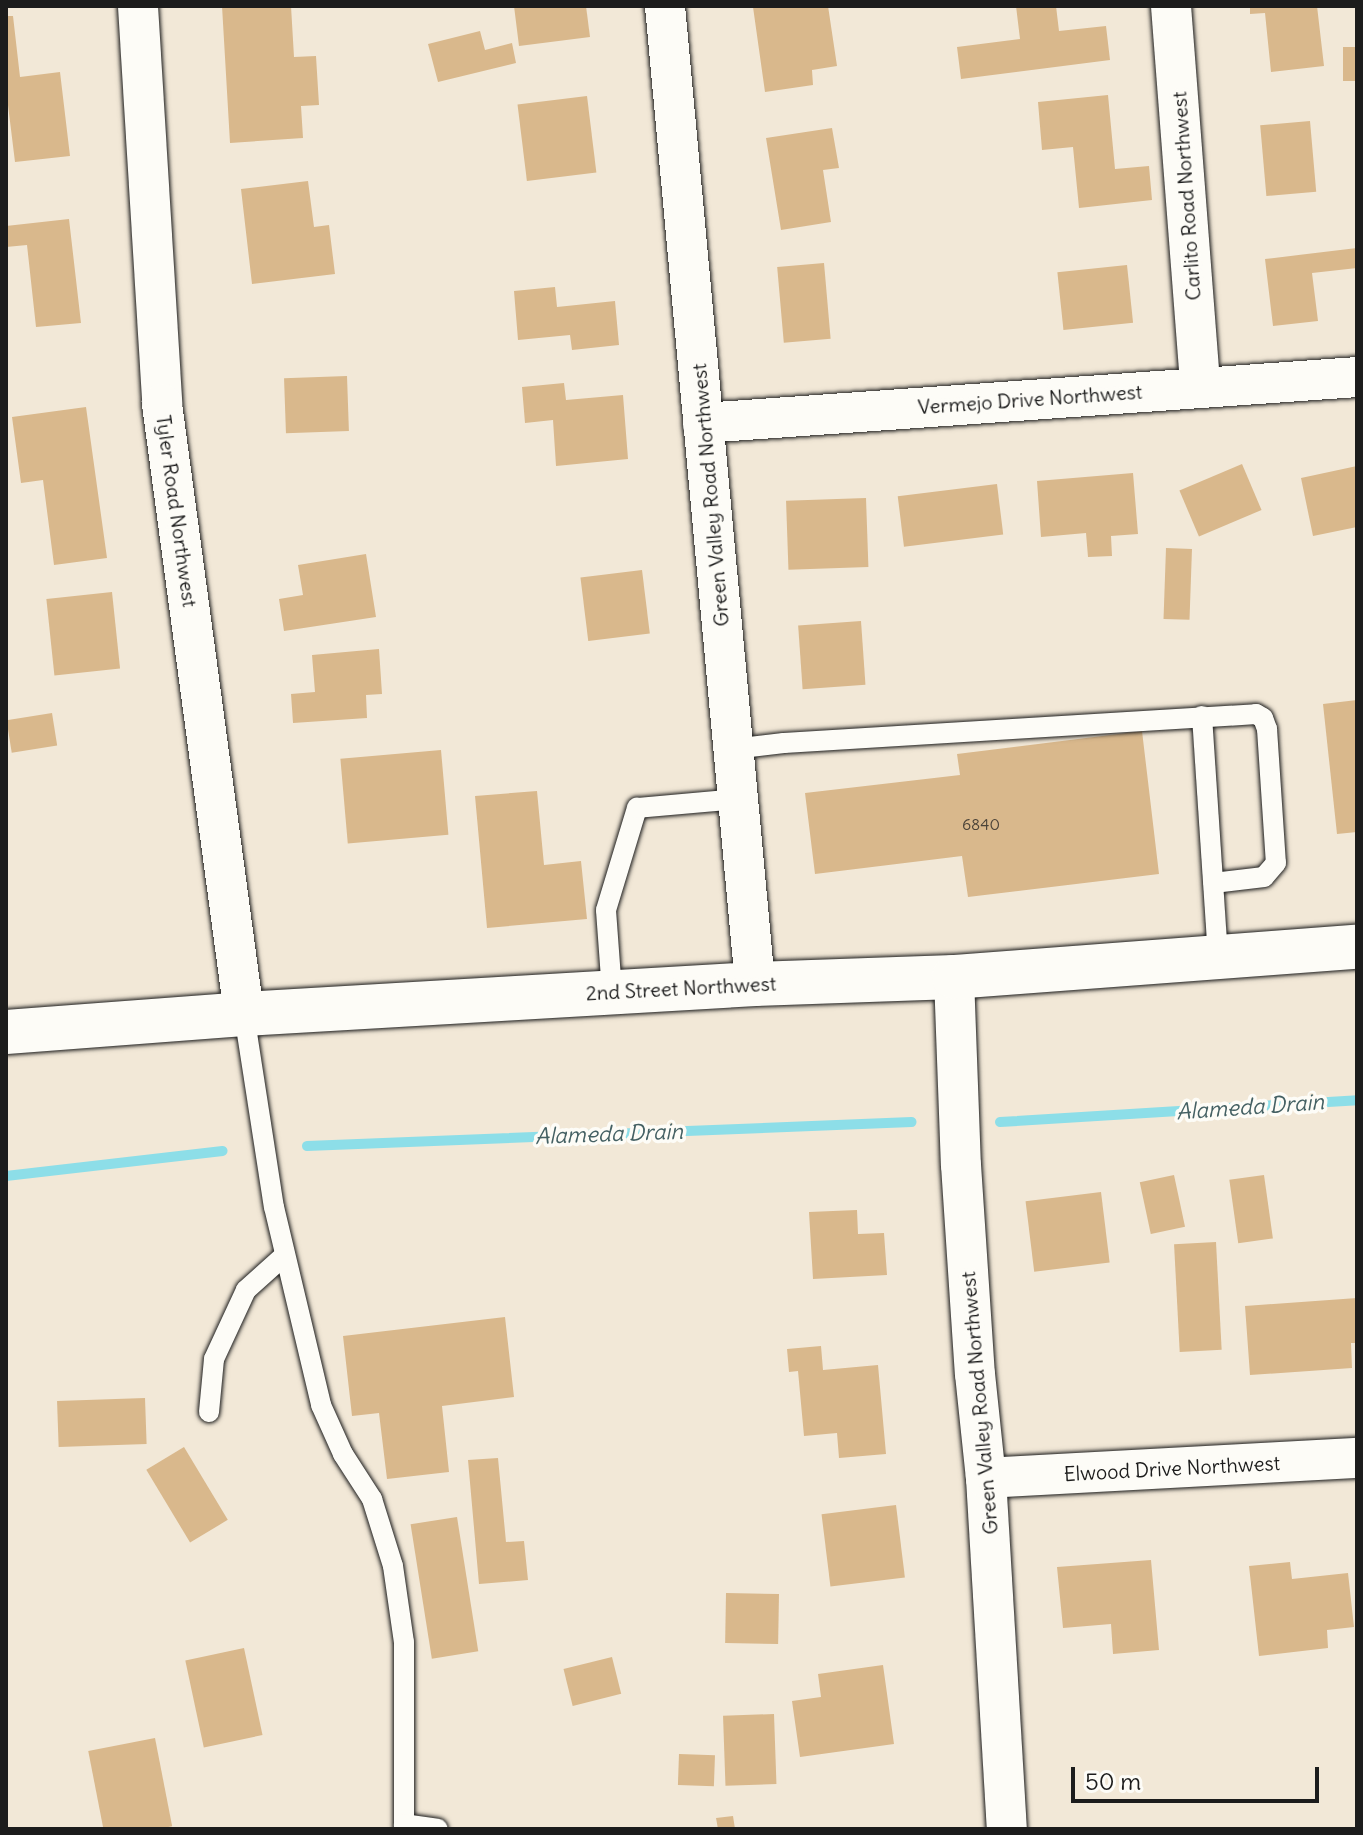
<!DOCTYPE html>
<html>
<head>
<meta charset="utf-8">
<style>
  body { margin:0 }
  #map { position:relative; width:1363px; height:1835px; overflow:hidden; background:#f2e8d7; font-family:Delius,sans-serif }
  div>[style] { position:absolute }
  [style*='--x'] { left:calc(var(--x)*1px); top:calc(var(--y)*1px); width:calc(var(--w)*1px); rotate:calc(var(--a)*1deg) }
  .stream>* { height:10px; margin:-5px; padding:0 5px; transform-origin:5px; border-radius:5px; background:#8ddee8 }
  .building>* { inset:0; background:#d9b88c; transform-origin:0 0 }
  .roads { filter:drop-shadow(0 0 2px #1c1c1c) drop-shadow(0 0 2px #1c1c1c) }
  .service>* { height:20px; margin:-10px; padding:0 10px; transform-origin:10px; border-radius:10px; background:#fdfcf7 }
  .minor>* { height:40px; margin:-20px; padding:0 20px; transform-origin:20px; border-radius:20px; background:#fdfcf7 }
  .primary>* { height:44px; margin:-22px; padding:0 22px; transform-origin:22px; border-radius:22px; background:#fdfcf7 }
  span { translate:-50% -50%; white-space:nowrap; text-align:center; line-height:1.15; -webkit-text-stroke:7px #fdfcf7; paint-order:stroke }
  .number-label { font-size:16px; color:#4b4338 }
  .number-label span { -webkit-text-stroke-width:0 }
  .street-label { font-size:20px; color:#1c1c1c }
  .water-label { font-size:22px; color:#446063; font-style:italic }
  .frame { position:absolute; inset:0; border:8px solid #1c1c1c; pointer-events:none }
  .scale { position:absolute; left:1071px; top:1767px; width:248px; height:36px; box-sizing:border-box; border:4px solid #1c1c1c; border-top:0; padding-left:10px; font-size:24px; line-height:28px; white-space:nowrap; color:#1c1c1c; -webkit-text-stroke:6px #fdfcf7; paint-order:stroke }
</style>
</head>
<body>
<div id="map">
  <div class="stream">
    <div style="--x:1000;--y:1122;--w:358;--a:-3.5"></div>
    <div style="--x:307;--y:1146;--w:605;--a:-2.27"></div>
    <div style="--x:6;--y:1176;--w:218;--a:-6.6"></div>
  </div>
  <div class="building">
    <div style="clip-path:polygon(222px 6px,291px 6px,294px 57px,316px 56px,319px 105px,301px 106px,303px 138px,230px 143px)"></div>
    <div style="clip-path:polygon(514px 6px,586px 6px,590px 37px,519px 46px)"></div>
    <div style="clip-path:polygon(760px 6px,828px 6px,837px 66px,812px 70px,813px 85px,765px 92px,753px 7px)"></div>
    <div style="clip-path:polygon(1016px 6px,1056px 6px,1059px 31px,1106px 26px,1110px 60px,961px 79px,957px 47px,1020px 39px)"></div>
    <div style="clip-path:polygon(1250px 6px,1317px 6px,1324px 66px,1271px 72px,1265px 13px,1250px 14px)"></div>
    <div style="clip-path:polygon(6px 16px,13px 16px,20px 77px,60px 72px,70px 156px,15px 162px,6px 89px)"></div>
    <div style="clip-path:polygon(480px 31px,485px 50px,512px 43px,516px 63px,438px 82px,428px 44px)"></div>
    <div style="left:1343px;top:47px;width:14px;height:34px"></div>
    <div style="clip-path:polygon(1108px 95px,1115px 169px,1149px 166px,1152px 200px,1079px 208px,1073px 147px,1042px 150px,1038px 102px)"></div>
    <div style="left:587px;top:96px;width:77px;height:70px;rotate:83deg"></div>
    <div style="left:1310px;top:121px;width:71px;height:50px;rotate:85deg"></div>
    <div style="clip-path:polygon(832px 128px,839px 168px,823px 170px,831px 222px,781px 230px,766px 138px)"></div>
    <div style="clip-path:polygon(308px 181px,314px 227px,329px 225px,335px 274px,252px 284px,241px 189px)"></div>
    <div style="clip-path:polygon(69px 219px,81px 323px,36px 327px,27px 245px,6px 247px,6px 226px)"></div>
    <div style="clip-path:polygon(1357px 248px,1357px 268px,1312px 273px,1318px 321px,1273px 326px,1265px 259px)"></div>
    <div style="left:824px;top:263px;width:76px;height:47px;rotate:85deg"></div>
    <div style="left:1127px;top:265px;width:58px;height:70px;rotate:84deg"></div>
    <div style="clip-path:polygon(555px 287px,557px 307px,615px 301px,619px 345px,572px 350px,570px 335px,518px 340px,514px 291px)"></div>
    <div style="left:347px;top:376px;width:55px;height:63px;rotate:88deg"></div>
    <div style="clip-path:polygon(564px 383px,566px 400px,623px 395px,628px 459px,556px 466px,553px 420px,525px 423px,522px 387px)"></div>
    <div style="clip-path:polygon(86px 407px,107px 558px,54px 565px,43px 480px,21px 483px,12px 417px)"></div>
    <div style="left:1242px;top:464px;width:50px;height:68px;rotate:67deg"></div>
    <div style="clip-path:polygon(1357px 466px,1357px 527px,1313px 536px,1301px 478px)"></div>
    <div style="clip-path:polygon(1133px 473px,1138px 534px,1111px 536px,1112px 556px,1088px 557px,1086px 533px,1041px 537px,1037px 481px)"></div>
    <div style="left:997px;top:484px;width:51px;height:100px;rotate:83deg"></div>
    <div style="left:866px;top:498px;width:69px;height:80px;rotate:88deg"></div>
    <div style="left:1166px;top:548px;width:26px;height:71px;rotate:2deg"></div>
    <div style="clip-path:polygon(366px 554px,376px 617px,284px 631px,279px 599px,303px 595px,298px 565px)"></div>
    <div style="left:642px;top:570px;width:64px;height:62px;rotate:83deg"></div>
    <div style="left:112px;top:592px;width:77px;height:66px;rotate:84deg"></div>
    <div style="left:861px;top:621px;width:64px;height:63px;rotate:86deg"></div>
    <div style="clip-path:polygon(379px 649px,382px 694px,366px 695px,367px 718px,293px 723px,291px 694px,315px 692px,312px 655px)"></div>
    <div style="clip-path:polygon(1357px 700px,1357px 832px,1337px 834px,1323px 704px)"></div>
    <div style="left:52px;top:713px;width:33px;height:46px;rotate:81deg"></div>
    <div style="clip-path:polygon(1142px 731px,1159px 874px,968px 897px,962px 856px,815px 874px,805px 793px,960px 775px,957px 754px)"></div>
    <div style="left:441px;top:750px;width:85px;height:101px;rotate:85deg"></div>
    <div style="clip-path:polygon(537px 791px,544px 865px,581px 861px,587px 919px,487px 928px,475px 796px)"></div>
    <div style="left:1174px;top:1175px;width:53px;height:35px;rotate:78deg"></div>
    <div style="left:1264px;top:1175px;width:64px;height:35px;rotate:82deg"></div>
    <div style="left:1101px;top:1192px;width:71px;height:76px;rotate:83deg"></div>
    <div style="clip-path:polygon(857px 1210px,858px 1234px,884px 1233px,887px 1275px,813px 1279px,809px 1212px)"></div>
    <div style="left:1216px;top:1242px;width:108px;height:42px;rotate:87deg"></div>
    <div style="clip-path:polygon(1357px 1298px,1357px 1343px,1351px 1343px,1352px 1368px,1250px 1375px,1245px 1306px)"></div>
    <div style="clip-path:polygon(505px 1317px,514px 1397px,442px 1406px,449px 1472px,387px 1479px,379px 1413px,352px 1416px,343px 1336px)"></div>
    <div style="clip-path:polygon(821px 1346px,823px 1370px,878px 1365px,886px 1454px,839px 1458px,837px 1433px,804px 1436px,798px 1371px,789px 1372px,787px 1349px)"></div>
    <div style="left:145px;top:1398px;width:46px;height:88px;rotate:88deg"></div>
    <div style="left:184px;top:1447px;width:85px;height:44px;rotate:59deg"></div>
    <div style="clip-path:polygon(498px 1458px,506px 1542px,524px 1541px,528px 1580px,479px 1584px,468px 1460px)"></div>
    <div style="left:896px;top:1505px;width:73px;height:75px;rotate:83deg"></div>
    <div style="left:457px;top:1517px;width:136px;height:47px;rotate:81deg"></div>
    <div style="clip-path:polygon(1151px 1560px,1159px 1650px,1113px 1654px,1111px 1624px,1063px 1628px,1057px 1567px)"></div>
    <div style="clip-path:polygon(1290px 1562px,1292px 1579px,1348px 1573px,1354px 1627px,1327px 1630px,1328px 1648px,1259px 1656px,1249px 1566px)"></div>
    <div style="left:726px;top:1593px;width:53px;height:50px;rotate:1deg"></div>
    <div style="left:244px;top:1648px;width:89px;height:60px;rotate:78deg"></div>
    <div style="left:612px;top:1657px;width:38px;height:50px;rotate:76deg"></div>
    <div style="clip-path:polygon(883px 1665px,894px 1744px,800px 1757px,792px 1701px,821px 1697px,818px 1674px)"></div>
    <div style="left:774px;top:1714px;width:70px;height:51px;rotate:88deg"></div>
    <div style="left:155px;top:1738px;width:90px;height:68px;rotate:79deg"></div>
    <div style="left:679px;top:1754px;width:36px;height:31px;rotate:2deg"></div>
    <div style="clip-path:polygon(733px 1816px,735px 1829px,718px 1829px,716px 1818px)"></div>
  </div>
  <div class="roads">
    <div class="service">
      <div style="--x:1202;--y:716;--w:242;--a:86.2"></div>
      <div style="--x:733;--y:749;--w:51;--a:-6.7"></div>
      <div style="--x:784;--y:743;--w:473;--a:-3.5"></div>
      <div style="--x:1256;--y:714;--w:8;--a:30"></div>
      <div style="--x:1263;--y:718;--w:12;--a:70"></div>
      <div style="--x:1267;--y:729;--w:134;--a:86.2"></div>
      <div style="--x:1276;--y:863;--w:18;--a:131"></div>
      <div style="--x:1264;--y:877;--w:51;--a:173.3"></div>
      <div style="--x:612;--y:992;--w:82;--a:-94.2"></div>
      <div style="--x:606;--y:910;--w:107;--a:-73.1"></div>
      <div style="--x:637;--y:808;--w:100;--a:-5.1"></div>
      <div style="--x:244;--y:1014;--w:195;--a:81.2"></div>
      <div style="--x:274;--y:1207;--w:204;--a:76.6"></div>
      <div style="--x:321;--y:1405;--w:54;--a:65.8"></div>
      <div style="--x:343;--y:1454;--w:54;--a:57.2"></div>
      <div style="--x:372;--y:1499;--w:70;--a:72.6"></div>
      <div style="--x:393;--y:1566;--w:77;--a:81.8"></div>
      <div style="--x:404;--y:1642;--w:187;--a:90"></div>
      <div style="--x:209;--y:1412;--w:53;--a:-84.6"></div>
      <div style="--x:214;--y:1359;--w:76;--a:-65.1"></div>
      <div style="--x:246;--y:1290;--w:52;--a:-41.9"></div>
      <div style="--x:404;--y:1824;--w:34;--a:8"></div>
    </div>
    <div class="minor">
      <div style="--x:138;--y:6;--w:399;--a:86.5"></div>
      <div style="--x:162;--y:404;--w:615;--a:82.34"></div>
      <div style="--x:665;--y:6;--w:982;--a:84.74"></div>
      <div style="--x:1171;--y:6;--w:382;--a:85.6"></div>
      <div style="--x:703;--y:423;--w:656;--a:-4.02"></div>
      <div style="--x:954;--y:977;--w:188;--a:87.9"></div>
      <div style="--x:961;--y:1165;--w:209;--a:86.2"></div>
      <div style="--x:975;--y:1374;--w:105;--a:84"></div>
      <div style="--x:986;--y:1478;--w:352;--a:86.6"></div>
      <div style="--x:986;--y:1478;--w:372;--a:-3.1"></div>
    </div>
    <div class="primary">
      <div style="--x:6;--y:1032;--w:239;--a:-4.3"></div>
      <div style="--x:244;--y:1014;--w:512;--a:-3.36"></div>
      <div style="--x:755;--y:984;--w:199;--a:-2"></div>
      <div style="--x:954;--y:977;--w:404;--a:-4.3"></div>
    </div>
  </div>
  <div class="number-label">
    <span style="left:981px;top:824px">6840</span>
  </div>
  <div class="street-label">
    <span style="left:1186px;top:196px;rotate:-94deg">Carlito Road Northwest</span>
    <span style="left:1030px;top:399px;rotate:-4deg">Vermejo Drive Northwest</span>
    <span style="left:710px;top:495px;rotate:-95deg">Green Valley Road Northwest</span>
    <span style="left:177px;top:511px;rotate:82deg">Tyler Road Northwest</span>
    <span style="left:681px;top:988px;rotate:-3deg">2nd Street Northwest</span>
    <span style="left:979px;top:1403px;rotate:-95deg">Green Valley Road Northwest</span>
    <span style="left:1172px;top:1468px;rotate:-3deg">Elwood Drive Northwest</span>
  </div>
  <div class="water-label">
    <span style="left:1250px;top:1107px;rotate:-4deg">Alameda Drain</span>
    <span style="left:609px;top:1134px;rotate:-2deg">Alameda Drain</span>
  </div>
  <div class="frame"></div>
  <div class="scale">50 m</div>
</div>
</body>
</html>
